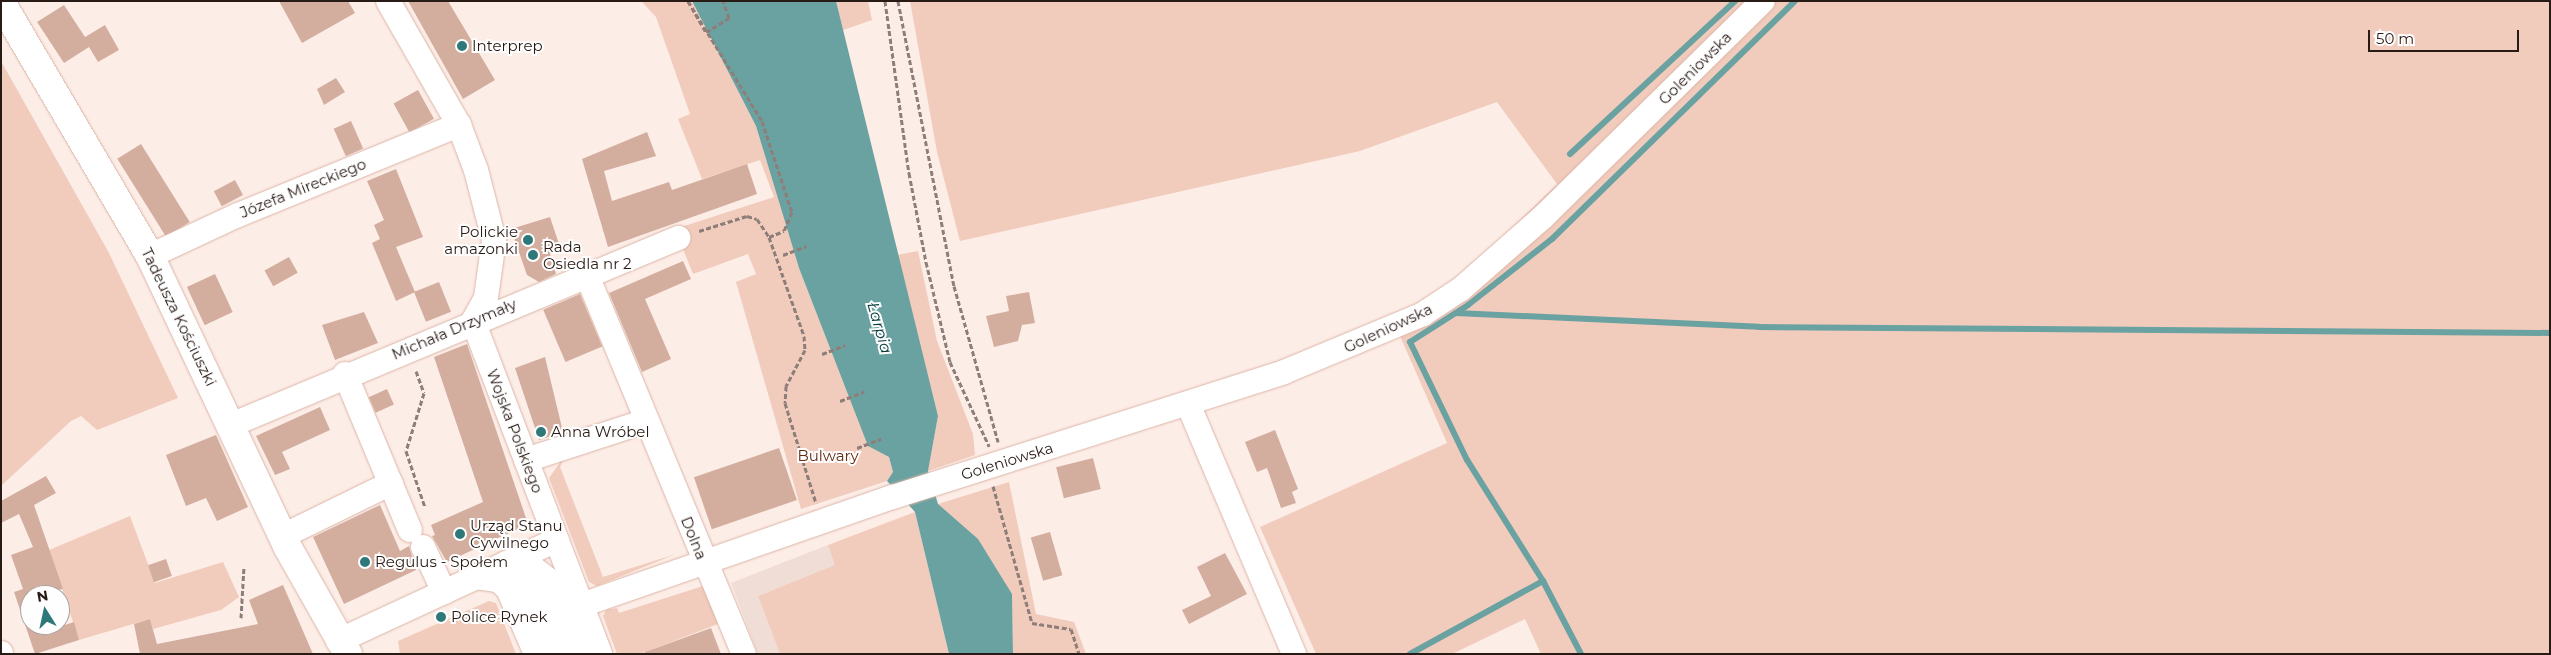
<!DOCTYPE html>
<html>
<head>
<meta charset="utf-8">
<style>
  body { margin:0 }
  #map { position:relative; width:2551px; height:655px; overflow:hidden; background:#fdede7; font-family:Montserrat,sans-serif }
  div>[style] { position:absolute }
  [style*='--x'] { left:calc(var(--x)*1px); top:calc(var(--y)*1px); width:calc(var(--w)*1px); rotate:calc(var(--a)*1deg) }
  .built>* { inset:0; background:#f0ddd5 }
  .green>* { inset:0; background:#f1cbbc }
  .water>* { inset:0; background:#6aa1a1 }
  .stream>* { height:6px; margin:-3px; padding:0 3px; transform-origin:3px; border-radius:3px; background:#6aa1a1 }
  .building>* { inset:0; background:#d3ae9f; transform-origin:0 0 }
  .path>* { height:3px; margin-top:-1.5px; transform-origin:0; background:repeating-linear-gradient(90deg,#8d7e79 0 5px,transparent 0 7.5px) }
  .roads { filter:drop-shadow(0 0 1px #dbb5a6) drop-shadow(0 0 1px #dbb5a6) }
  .minor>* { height:24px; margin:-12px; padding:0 12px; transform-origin:12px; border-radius:12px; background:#fff }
  .major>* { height:28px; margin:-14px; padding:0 14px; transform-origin:14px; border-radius:14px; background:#fff }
  .path-bridge>* { height:3px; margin-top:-1.5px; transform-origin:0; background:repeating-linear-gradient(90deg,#8d7e79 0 5px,transparent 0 7.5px) }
  .dots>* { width:14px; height:14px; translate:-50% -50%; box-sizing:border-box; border:2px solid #fefefe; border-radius:50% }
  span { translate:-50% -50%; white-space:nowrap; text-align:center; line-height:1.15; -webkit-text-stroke:4px #fefefe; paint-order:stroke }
  .poi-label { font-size:15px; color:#281a15 }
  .left { translate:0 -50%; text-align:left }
  .right { translate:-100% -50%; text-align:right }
  .street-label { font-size:15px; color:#281a15 }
  .park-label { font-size:15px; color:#612a11 }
  .water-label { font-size:16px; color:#013939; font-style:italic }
  .frame { position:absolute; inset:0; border:2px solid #281a15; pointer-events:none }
  .north { position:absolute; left:20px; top:585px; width:50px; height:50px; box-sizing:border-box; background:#fefefe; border:1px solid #a8a3a1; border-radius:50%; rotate:350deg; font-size:14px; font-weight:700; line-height:20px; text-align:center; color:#281a15 }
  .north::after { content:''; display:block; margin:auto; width:18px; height:22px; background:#2f7879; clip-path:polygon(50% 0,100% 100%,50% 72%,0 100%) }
  .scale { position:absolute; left:2368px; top:30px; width:151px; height:22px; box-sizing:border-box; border:2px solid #281a15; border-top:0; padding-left:6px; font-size:15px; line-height:18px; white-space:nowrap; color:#281a15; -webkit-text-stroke:4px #fefefe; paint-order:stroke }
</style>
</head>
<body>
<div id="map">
  <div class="built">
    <div style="clip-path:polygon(828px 545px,836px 565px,758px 596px,780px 654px,758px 654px,731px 583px)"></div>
  </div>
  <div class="green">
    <div style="clip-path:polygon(641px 1px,692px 1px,756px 126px,799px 268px,864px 435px,868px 446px,889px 457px,893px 472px,887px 481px,801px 509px,736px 282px,756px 274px,748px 254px,693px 274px,675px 229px,774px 197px,760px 160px,702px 179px,678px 119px,690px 114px,656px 17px)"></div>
    <div style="clip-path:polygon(836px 1px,868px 1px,872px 20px,843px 30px)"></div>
    <div style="clip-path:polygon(910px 1px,2550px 1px,2550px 654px,1541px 654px,1525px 619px,1452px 654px,1316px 654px,1260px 527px,1447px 443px,1400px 336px,1557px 184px,1497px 102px,1360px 151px,960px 241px,937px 152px)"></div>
    <div style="clip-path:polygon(1px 61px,109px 253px,178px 398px,97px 430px,81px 416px,71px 421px,1px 486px)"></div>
    <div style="clip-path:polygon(918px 251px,937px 341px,973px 434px,975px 455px,928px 471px,938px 416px,897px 255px)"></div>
    <div style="clip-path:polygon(566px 454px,560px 467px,603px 577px,676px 554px,597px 586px,589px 582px,549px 478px)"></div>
    <div style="clip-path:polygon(1009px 482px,1036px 614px,1074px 622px,1086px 654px,1013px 654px,1012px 594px,938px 504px)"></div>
    <div style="clip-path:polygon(915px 512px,949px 654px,780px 654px,758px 596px,835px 565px,828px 545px)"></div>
    <div style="clip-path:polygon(130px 516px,155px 583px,223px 562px,239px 597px,221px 610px,153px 629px,150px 619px,79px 640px,49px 550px)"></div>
    <div style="clip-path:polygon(703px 586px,723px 622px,640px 654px,617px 654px,603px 616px,606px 610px,617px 608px,619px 613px)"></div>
    <div style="clip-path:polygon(489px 601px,496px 603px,516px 654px,400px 654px,398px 641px)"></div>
  </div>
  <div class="water">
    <div style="clip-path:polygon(692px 1px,836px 1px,938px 416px,928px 471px,938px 504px,978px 539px,1012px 594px,1013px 654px,949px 654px,915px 512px,887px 481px,893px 472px,889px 457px,868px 446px,799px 268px,756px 126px)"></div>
  </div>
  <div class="stream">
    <div style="--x:1570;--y:154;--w:225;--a:-42.8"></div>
    <div style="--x:1456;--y:313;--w:303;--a:2.6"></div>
    <div style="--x:1759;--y:327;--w:791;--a:0.43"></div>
    <div style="--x:1543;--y:581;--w:82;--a:62.5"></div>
    <div style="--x:1410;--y:654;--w:152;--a:-28.8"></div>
    <div style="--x:1543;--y:581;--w:143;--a:-122.1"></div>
    <div style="--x:1467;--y:460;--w:131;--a:-115.8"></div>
    <div style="--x:1410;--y:342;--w:69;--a:-32.5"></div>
    <div style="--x:1468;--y:305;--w:107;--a:-38.2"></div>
    <div style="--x:1552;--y:239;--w:340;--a:-44.4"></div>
  </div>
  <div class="building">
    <div style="clip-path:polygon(279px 1px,348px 1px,355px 13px,302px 43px)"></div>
    <div style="clip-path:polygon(408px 1px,448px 1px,495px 80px,463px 99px)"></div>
    <div style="clip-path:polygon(64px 5px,85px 37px,105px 25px,119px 50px,98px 62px,89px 47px,64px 63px,37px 22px)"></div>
    <div style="clip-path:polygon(336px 78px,345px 92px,324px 105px,317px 89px)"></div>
    <div style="left:418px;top:90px;width:33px;height:28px;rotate:61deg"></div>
    <div style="left:351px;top:121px;width:30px;height:19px;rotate:66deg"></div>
    <div style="clip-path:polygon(647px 132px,656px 156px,604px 171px,612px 201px,669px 182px,672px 190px,747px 164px,757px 194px,608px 247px,582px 159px)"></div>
    <div style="left:141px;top:144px;width:92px;height:28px;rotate:58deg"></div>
    <div style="clip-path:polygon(396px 169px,423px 237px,396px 247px,415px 292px,396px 301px,372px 243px,380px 239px,374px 225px,384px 220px,367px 181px)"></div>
    <div style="left:235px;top:180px;width:17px;height:24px;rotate:62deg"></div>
    <div style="clip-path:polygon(550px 217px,561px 250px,550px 254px,556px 274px,539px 282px,527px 275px,511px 229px)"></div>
    <div style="left:289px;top:257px;width:18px;height:28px;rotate:61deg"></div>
    <div style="clip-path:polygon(683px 261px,691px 279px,645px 299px,671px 359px,642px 372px,609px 293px)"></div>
    <div style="left:215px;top:274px;width:42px;height:31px;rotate:65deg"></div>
    <div style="left:439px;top:282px;width:32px;height:27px;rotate:68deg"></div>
    <div style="clip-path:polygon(1029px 292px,1035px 323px,1022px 325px,1018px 341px,994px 347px,986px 316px,1009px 311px,1006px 296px)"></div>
    <div style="left:580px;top:294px;width:57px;height:40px;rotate:67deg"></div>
    <div style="clip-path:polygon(364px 312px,378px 343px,335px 360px,322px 325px)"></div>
    <div style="clip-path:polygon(467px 344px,528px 524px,447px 562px,432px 536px,435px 535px,431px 525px,483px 502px,434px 357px)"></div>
    <div style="clip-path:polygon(545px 357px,563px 432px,539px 440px,515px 368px)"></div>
    <div style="left:387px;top:389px;width:17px;height:20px;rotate:66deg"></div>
    <div style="clip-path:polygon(320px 407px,330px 430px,282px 452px,290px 469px,275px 475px,256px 436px)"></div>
    <div style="clip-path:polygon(1275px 430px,1298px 489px,1292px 492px,1296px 503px,1281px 508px,1267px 468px,1257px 472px,1245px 442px)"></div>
    <div style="clip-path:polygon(216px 435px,248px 507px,217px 521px,206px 498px,186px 506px,166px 455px)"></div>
    <div style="left:779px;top:448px;width:55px;height:90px;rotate:71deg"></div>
    <div style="left:1093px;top:458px;width:32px;height:38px;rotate:76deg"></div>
    <div style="clip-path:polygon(46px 476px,56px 493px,34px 505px,63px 589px,30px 595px,30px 625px,44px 625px,47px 631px,74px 622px,79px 640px,35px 654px,14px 592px,23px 589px,11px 555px,33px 547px,19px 514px,1px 523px,1px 501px)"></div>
    <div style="clip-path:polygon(380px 505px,400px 551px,409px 546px,416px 570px,344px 604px,313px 537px)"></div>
    <div style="left:1050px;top:532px;width:45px;height:20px;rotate:74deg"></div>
    <div style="clip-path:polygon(1225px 553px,1247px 594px,1189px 624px,1182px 610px,1211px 596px,1197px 567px)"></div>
    <div style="left:166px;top:559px;width:18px;height:19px;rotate:71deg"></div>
    <div style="clip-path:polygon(283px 585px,313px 654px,140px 654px,134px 624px,150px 619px,157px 644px,258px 624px,249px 600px)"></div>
    <div style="clip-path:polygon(711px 628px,721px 654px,645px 654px,645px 652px)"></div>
  </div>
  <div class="path">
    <div style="--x:688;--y:1;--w:36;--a:60"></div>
    <div style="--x:706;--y:32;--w:27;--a:-31"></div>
    <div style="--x:729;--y:18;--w:18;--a:-109"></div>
    <div style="--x:885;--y:1;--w:174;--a:82.1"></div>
    <div style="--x:909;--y:173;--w:91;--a:79.2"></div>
    <div style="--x:926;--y:262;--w:103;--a:76.5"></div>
    <div style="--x:950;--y:362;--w:93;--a:65.1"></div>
    <div style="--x:898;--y:1;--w:290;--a:78.9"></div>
    <div style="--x:954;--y:286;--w:162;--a:74.2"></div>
    <div style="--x:699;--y:231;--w:50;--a:-17.4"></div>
    <div style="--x:747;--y:216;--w:10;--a:17"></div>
    <div style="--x:757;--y:219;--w:22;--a:56"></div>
    <div style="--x:769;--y:237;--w:105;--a:70.5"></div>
    <div style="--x:804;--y:336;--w:14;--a:86"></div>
    <div style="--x:805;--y:350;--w:41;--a:117.8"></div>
    <div style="--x:786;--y:386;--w:17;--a:93"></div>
    <div style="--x:785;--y:403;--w:105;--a:72.8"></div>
    <div style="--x:769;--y:237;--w:16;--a:-22"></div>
    <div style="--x:783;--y:255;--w:25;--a:-21"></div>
    <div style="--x:822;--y:354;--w:25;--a:-21"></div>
    <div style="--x:416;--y:371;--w:23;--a:70"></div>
    <div style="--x:424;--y:393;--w:61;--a:107.2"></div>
    <div style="--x:406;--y:451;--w:59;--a:71.3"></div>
    <div style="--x:840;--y:401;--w:26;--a:-21"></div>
    <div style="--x:857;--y:448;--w:26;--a:-21"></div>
    <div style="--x:993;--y:486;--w:142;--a:74.1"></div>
    <div style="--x:1032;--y:623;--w:39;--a:9"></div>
    <div style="--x:1071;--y:629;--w:26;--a:72"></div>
    <div style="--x:241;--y:618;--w:52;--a:-86.7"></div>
  </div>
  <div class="roads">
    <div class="minor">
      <div style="--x:388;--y:1;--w:143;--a:60.2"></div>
      <div style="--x:459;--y:125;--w:48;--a:69.3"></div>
      <div style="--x:476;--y:170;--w:72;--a:75.6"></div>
      <div style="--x:494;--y:240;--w:59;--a:97.9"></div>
      <div style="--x:486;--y:298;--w:26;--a:119"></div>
      <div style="--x:473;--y:321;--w:356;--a:69.1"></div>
      <div style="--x:150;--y:256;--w:97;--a:-25"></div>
      <div style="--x:238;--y:215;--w:239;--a:-22.2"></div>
      <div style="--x:586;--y:273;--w:412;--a:67.5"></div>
      <div style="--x:345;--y:374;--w:169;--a:67.4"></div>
      <div style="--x:1188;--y:404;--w:272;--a:67"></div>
      <div style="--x:231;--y:425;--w:485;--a:-22.7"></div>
      <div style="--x:526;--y:460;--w:126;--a:-18"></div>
      <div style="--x:283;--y:536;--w:120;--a:-26.1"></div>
      <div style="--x:423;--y:547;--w:50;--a:65"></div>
      <div style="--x:506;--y:563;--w:22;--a:3"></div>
      <div style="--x:528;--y:564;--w:24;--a:38"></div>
      <div style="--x:547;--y:579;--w:81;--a:68.2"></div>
      <div style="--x:499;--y:569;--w:15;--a:11"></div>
      <div style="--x:514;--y:572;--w:20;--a:41"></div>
      <div style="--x:529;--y:585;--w:74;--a:67.9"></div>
      <div style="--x:476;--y:577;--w:22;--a:8"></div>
      <div style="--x:498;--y:580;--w:13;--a:42"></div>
      <div style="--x:508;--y:589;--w:71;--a:66.7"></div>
      <div style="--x:582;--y:605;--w:329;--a:-19.2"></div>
      <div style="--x:893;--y:497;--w:410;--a:-17.7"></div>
      <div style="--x:1284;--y:372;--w:151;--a:-22.6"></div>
      <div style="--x:1423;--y:314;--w:45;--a:-33.3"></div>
      <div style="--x:1461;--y:289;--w:109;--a:-41.3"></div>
      <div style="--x:1543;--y:217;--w:308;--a:-44.5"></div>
      <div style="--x:338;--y:641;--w:241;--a:-24.8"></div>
      <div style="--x:1;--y:653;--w:1;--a:90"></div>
    </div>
    <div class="major">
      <div style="--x:1;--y:2;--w:294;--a:59.6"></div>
      <div style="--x:150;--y:256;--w:321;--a:64.7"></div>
      <div style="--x:287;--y:546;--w:124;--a:60.5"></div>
    </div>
  </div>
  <div class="path-bridge">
    <div style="--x:688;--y:1;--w:141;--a:58.3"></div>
    <div style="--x:762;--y:121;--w:96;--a:71.8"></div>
    <div style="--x:792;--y:212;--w:21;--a:113"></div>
  </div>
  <div class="dots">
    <div style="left:462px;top:46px;background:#2f7879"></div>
    <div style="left:528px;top:240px;background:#2f7879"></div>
    <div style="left:533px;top:255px;background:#2f7879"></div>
    <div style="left:541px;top:432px;background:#2f7879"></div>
    <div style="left:460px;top:534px;background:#2f7879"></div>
    <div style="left:365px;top:562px;background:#2f7879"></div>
    <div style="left:441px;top:617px;background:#2f7879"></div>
  </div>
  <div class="poi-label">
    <span class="left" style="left:472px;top:46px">Interprep</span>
    <span class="right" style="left:518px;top:240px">Polickie<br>amazonki</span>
    <span class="left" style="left:543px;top:255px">Rada<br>Osiedla nr 2</span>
    <span class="left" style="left:551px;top:432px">Anna Wróbel</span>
    <span class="left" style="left:470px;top:534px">Urząd Stanu<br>Cywilnego</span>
    <span class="left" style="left:375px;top:562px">Regulus - Społem</span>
    <span class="left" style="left:451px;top:617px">Police Rynek</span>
  </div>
  <div class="street-label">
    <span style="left:1695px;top:68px;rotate:-45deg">Goleniowska</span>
    <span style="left:303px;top:188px;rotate:-22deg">Józefa Mireckiego</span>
    <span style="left:179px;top:317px;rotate:64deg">Tadeusza Kościuszki</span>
    <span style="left:1388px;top:328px;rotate:-25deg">Goleniowska</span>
    <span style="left:454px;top:329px;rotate:-23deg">Michała Drzymały</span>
    <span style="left:515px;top:431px;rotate:69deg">Wojska Polskiego</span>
    <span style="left:1007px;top:461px;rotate:-17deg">Goleniowska</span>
    <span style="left:694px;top:538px;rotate:68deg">Dolna</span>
  </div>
  <div class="park-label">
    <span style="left:828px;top:456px">Bulwary</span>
  </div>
  <div class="water-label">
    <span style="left:879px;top:328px;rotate:74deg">Łarpia</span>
  </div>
  <div class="frame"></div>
  <div class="north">N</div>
  <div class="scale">50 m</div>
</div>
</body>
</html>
